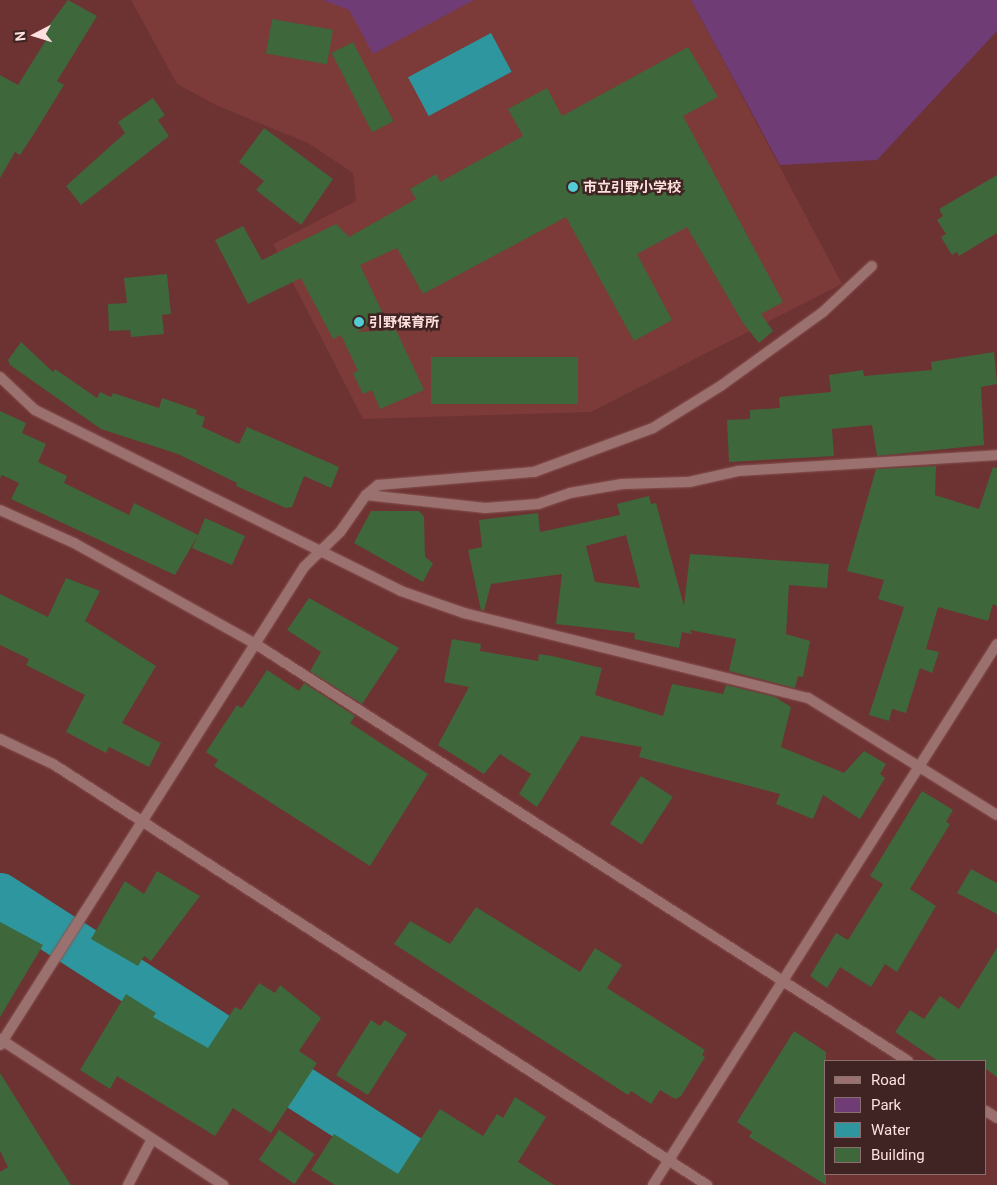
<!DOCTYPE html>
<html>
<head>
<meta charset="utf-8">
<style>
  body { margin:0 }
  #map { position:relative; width:997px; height:1185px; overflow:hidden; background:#6d3332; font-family:Roboto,"Noto Sans JP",sans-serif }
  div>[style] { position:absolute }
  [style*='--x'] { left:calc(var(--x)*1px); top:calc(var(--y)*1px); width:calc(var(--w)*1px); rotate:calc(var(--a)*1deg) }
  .built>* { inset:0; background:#7c3a39 }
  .green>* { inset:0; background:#6f3c76 }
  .water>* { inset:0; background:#2e969e; transform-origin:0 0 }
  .river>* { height:46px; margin:-23px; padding:0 23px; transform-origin:23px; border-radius:23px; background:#2e969e }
  .building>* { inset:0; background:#3e673b; transform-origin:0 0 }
  .roads { filter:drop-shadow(0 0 1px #875251) drop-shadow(0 0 1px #875251) }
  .minor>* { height:10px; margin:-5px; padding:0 5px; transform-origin:5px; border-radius:5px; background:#9a716f }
  .tertiary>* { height:10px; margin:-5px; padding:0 5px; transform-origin:5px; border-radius:5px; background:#9a716f }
  .dots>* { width:14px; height:14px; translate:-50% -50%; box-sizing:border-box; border:2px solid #3f2423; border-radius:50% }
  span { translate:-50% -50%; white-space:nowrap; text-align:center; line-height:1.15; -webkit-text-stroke:5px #3f2423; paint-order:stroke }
  .poi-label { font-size:14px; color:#fee0de; font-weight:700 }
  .left { translate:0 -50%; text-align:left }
  .legend { position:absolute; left:824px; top:1060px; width:162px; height:115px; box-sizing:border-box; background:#3f2423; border:1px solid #8b6f6e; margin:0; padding:6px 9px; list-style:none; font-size:15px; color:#fee0de }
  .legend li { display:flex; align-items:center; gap:10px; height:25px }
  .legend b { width:25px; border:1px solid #8b6f6e }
  .north { position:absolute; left:10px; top:10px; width:50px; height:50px; -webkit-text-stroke:4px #3f2423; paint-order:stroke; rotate:265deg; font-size:14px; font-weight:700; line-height:20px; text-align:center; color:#fee0de }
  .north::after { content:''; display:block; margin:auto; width:18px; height:22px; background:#fee0de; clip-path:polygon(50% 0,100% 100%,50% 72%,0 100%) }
</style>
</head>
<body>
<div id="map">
  <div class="built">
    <div style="clip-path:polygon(131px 0,691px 0,842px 284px,591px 412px,363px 419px,273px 244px,356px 201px,353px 173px,308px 143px,216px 105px,177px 84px)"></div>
  </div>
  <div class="green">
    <div style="clip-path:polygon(323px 0,474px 0,373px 54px,349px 10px)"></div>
    <div style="clip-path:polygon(691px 0,997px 0,997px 31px,877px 160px,780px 165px)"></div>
  </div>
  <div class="water">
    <div style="left:491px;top:33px;width:44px;height:94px;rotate:62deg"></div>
  </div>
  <div class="river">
    <div style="--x:0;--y:896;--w:536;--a:32.65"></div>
  </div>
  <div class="building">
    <div style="clip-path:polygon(68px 0,97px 16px,57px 81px,64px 85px,35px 132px,20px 155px,15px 152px,0 178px,0 75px,18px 85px,46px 40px,41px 36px)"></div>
    <div style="left:272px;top:19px;width:62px;height:35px;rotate:10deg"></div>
    <div style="left:353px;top:42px;width:89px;height:24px;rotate:63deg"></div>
    <div style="clip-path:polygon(688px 47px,718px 97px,683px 116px,783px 302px,761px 314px,773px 331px,759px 343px,743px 323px,687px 227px,637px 254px,672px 320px,634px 341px,566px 217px,423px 294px,397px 248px,360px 265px,384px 316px,357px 332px,396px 330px,424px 390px,380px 409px,372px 390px,363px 394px,353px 373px,358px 371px,341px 335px,333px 339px,301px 278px,248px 304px,215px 240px,243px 226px,262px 260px,336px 224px,349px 237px,416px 199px,410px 189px,436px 174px,440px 182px,523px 136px,508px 109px,547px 88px,562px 116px)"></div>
    <div style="clip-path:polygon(153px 98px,165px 115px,158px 120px,169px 136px,81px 205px,66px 186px,125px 133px,118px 122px)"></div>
    <div style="clip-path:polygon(264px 128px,333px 179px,301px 225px,256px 190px,264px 181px,239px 162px)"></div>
    <div style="clip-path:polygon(997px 175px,997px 233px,959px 256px,957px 252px,952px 255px,941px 237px,946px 234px,937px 220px,943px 216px,939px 209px)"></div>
    <div style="clip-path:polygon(167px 274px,171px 314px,162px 315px,164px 334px,131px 337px,130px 330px,109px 331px,108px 304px,127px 303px,124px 278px)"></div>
    <div style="clip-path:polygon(21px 342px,53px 372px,55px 369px,97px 398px,100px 392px,111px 397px,113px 393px,159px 408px,162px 398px,197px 410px,196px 414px,205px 417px,202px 427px,239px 444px,247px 427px,339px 467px,331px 488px,304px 476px,292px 507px,286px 508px,236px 486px,237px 483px,178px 454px,101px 429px,10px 365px,8px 360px)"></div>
    <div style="clip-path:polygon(994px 352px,997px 384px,981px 387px,984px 445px,877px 456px,872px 425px,832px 429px,834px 456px,729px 462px,727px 420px,750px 419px,750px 410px,780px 408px,779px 397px,831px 392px,829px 375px,863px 370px,864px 376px,932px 370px,931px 362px)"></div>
    <div style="left:431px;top:357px;width:147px;height:47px"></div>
    <div style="clip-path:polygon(0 411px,26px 423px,22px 433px,46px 444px,38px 462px,67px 476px,64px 483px,129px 515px,134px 503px,198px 535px,205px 518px,245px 536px,232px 565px,192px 548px,198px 535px,175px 575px,11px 499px,19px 483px,2px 475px,0 478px)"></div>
    <div style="clip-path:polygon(936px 466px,935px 495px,979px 509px,993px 467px,997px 468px,997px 606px,993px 604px,988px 621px,938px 607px,926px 649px,939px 652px,932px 673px,920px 668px,906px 713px,892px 709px,889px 721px,869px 715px,904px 607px,878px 599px,884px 580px,847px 571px,876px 469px)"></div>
    <div style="clip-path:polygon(evenodd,649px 496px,651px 504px,656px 503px,684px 606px,690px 554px,829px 564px,827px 588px,789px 585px,786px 634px,810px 641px,803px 677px,798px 676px,795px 688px,729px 671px,736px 639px,690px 630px,692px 634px,682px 632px,679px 648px,634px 639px,635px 633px,556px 624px,562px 574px,491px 584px,484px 611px,481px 610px,468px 550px,482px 547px,479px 520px,538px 513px,540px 532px,620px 515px,617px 504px,649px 496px,626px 535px,640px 588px,595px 582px,586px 546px,626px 535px)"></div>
    <div style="clip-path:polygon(371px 511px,419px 511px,424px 517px,425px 557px,433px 563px,423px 582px,354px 543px)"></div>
    <div style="clip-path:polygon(66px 578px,100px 591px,85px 621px,156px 666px,122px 723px,161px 743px,149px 767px,109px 747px,106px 753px,66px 732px,85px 695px,26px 665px,29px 659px,0 645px,0 594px,48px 617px)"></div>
    <div style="clip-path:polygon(309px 598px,399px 648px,362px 704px,310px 671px,321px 652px,287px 630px)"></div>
    <div style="clip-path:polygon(452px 639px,481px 644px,480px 651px,538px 661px,539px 654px,552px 656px,602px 668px,595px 695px,663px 716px,672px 684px,723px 694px,726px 685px,775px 697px,791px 707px,781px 747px,844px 773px,864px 751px,886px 764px,880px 774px,885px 778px,860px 819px,823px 795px,813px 819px,776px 804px,780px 794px,639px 757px,642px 747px,581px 736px,537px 807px,519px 794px,531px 774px,500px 754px,484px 774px,438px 745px,469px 687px,444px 682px)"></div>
    <div style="clip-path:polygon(267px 670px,299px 691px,304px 683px,355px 716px,350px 723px,428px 774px,370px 866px,214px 766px,218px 760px,206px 752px,237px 705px,242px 708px)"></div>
    <div style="left:641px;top:776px;width:38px;height:57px;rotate:33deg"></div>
    <div style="clip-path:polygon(922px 791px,953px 810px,946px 822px,950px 824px,910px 889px,936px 906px,897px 972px,885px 964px,871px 987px,840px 967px,827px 988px,810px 976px,836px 933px,848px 940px,883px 884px,870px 876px)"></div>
    <div style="clip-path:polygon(971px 869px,997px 883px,997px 914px,957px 893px)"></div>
    <div style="clip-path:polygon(157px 871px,200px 896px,151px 961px,144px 956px,138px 966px,91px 939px,125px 881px,144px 894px)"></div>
    <div style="clip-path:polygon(476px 907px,580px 972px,595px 948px,622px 965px,607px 988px,705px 1050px,702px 1055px,705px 1057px,681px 1096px,675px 1099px,660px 1090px,651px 1104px,631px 1091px,628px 1095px,394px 944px,410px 921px,450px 944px)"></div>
    <div style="clip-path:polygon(0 922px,43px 945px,0 1017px)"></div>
    <div style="clip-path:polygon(997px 948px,997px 1077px,986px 1069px,986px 1061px,938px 1061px,895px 1032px,910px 1010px,924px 1019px,940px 996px,959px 1009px)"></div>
    <div style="clip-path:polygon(259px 983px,275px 993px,280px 985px,321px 1018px,299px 1051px,317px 1063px,271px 1133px,233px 1108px,215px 1136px,117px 1076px,110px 1089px,80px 1070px,126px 994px,156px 1013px,153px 1017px,208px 1048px,235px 1007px,241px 1010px)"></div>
    <div style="clip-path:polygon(371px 1020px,380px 1026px,385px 1020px,407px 1034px,368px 1095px,336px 1075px)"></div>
    <div style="clip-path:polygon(794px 1031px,826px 1052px,826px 1185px,749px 1137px,752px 1132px,737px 1122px)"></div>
    <div style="clip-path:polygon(0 1073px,52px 1156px,71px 1185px,0 1185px,0 1172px,8px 1167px,0 1151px)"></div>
    <div style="clip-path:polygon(515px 1097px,546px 1117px,518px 1162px,554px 1185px,335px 1185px,311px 1170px,334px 1134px,398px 1174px,440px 1109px,483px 1136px,497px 1114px,503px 1118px)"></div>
    <div style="left:279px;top:1130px;width:43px;height:36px;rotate:34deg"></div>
  </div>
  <div class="roads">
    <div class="minor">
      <div style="--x:0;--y:377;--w:48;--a:43.3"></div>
      <div style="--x:35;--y:410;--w:408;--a:26.3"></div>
      <div style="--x:401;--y:591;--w:67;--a:19.2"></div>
      <div style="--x:464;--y:613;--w:354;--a:13.9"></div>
      <div style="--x:808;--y:698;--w:222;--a:31.8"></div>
      <div style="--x:366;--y:495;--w:16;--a:-40"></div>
      <div style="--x:378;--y:485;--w:157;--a:-4.8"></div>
      <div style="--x:534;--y:472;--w:127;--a:-20.3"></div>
      <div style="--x:653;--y:428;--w:81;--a:-31.9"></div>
      <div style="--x:722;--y:385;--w:125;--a:-35.9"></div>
      <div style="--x:823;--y:312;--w:67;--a:-43.2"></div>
      <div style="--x:0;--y:510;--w:81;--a:24"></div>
      <div style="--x:74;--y:543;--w:206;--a:29.1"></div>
      <div style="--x:254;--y:643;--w:776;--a:32.58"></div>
      <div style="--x:0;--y:1039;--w:267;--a:33.2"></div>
      <div style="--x:0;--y:1045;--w:566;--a:-57.54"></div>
      <div style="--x:304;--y:567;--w:50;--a:-44.2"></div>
      <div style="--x:340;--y:532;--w:45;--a:-54.9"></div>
      <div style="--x:366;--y:495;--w:120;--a:6.2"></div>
      <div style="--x:485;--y:508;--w:53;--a:-4.3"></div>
      <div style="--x:538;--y:504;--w:34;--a:-19"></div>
      <div style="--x:570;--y:493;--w:53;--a:-9.8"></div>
      <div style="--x:622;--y:484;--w:67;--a:-1.7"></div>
      <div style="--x:689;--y:482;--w:50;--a:-12.7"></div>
      <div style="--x:738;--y:471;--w:259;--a:-3.5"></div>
      <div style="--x:986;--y:1111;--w:13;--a:32"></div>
      <div style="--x:128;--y:1185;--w:52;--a:-62.4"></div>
      <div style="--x:653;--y:1185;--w:641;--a:-57.55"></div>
    </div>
    <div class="tertiary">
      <div style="--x:0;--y:739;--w:59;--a:25.3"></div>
      <div style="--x:53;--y:764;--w:778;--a:32.77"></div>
    </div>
  </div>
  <div class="dots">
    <div style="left:573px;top:187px;background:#52ccd5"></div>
    <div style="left:359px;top:322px;background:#52ccd5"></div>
  </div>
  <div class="poi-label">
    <span class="left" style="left:583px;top:187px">市立引野小学校</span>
    <span class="left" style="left:369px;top:322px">引野保育所</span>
  </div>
  <ul class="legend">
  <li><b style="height:6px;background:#9a716f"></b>Road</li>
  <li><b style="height:14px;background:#6f3c76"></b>Park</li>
  <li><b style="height:14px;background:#2e969e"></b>Water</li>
  <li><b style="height:14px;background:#3e673b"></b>Building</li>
  </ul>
  <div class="north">N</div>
</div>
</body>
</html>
